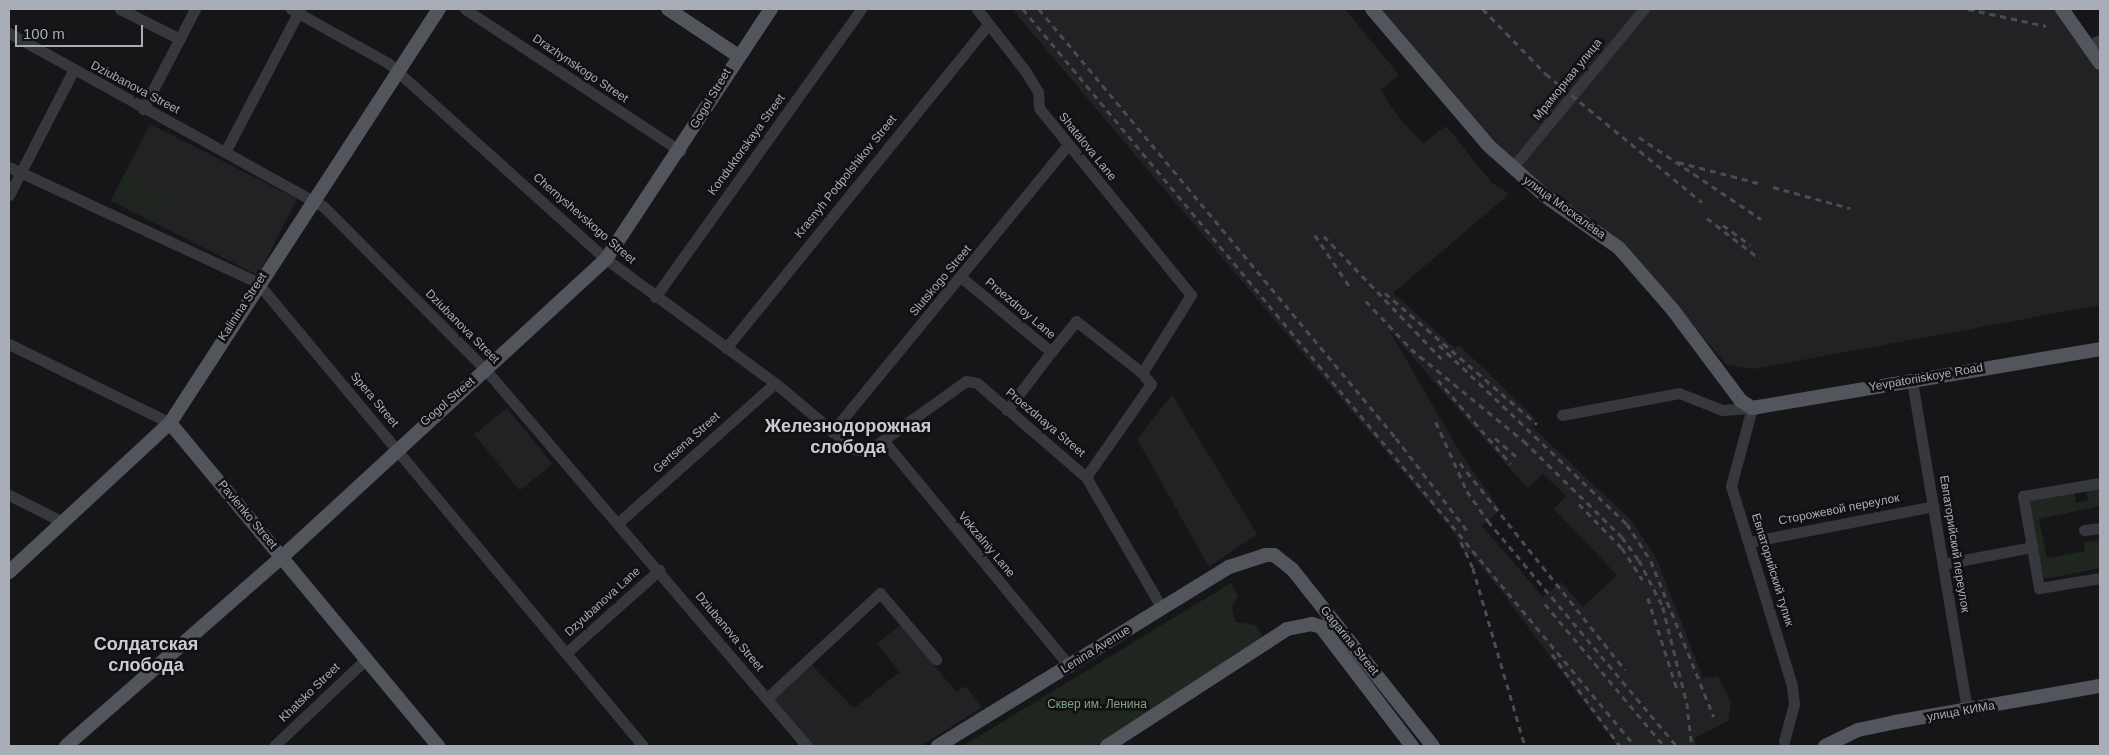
<!DOCTYPE html>
<html>
<head>
<meta charset="utf-8">
<style>
  body { margin:0 }
  #map { position:relative; width:2109px; height:755px; overflow:hidden; background:#161618; font-family:Helvetica,sans-serif }
  div>[style] { position:absolute }
  [style*='--x'] { left:calc(var(--x)*1px); top:calc(var(--y)*1px); width:calc(var(--w)*1px); rotate:calc(var(--a)*1deg) }
  .built>* { inset:0; background:#222225; transform-origin:0 0 }
  .green>* { inset:0; background:#1e261f; transform-origin:0 0 }
  .minor>* { height:11px; margin:-5.5px; padding:0 5.5px; transform-origin:5.5px; border-radius:5.5px; background:#37383d }
  .major>* { height:14px; margin:-7px; padding:0 7px; transform-origin:7px; border-radius:7px; background:#53555c }
  .rail>* { height:2.5px; margin-top:-1.25px; transform-origin:0; background:repeating-linear-gradient(90deg,#4a4c52 0 6px,transparent 0 11px) }
  span { translate:-50% -50%; white-space:nowrap; text-align:center; line-height:1.15; -webkit-text-stroke:5px #111113; paint-order:stroke }
  .street-label { font-size:12px; color:#a8adb8 }
  .park-label { font-size:12px; color:#7fa381 }
  .district-label { font-size:18px; color:#c9ccd4; font-weight:700 }
  .frame { position:absolute; inset:0; border:10px solid #a8adb8; pointer-events:none }
  .scale { position:absolute; left:15px; top:25px; width:128px; height:22px; box-sizing:border-box; border:2px solid #a8adb8; border-top:0; padding-left:6px; font-size:15px; line-height:18px; white-space:nowrap; color:#a8adb8; -webkit-text-stroke:4px #111113; paint-order:stroke }
</style>
</head>
<body>
<div id="map">
  <div class="built">
    <div style="clip-path:polygon(evenodd,1012px 9px,1345px 9px,1399px 75px,1381px 90px,1398px 117px,1423px 143px,1446px 126px,1492px 183px,1509px 194px,1393px 293px,1455px 348px,1459px 345px,1536px 419px,1532px 427px,1632px 521px,1657px 560px,1703px 678px,1718px 676px,1731px 702px,1728px 721px,1695px 738px,1696px 746px,1617px 746px,1502px 592px,1471px 554px,1466px 555px,1453px 531px,1012px 9px,1389px 330px,1527px 488px,1543px 474px,1566px 496px,1554px 509px,1617px 575px,1583px 607px,1561px 582px,1543px 597px,1482px 526px,1500px 510px,1458px 449px,1389px 330px)"></div>
    <div style="clip-path:polygon(1381px 9px,2055px 9px,2100px 74px,2100px 305px,1753px 369px,1727px 365px,1632px 254px,1527px 174px,1469px 114px)"></div>
    <div style="left:150px;top:124px;width:165px;height:86px;rotate:27deg"></div>
    <div style="clip-path:polygon(1172px 395px,1257px 534px,1209px 567px,1137px 439px)"></div>
    <div style="left:507px;top:408px;width:72px;height:42px;rotate:51deg"></div>
    <div style="clip-path:polygon(901px 624px,956px 692px,966px 686px,982px 707px,921px 746px,804px 746px,764px 701px,809px 662px,854px 708px,900px 672px,877px 644px)"></div>
  </div>
  <div class="green">
    <div style="left:124px;top:174px;width:51px;height:27px;rotate:27deg"></div>
    <div style="clip-path:polygon(2100px 485px,2100px 506px,2039px 519px,2047px 558px,2085px 551px,2084px 543px,2100px 540px,2100px 568px,2044px 579px,2028px 500px,2074px 492px,2076px 503px,2088px 500px,2086px 488px)"></div>
    <div style="clip-path:polygon(1231px 583px,1238px 596px,1232px 607px,1235px 622px,1255px 625px,1264px 638px,1096px 746px,963px 746px)"></div>
  </div>
  <div class="minor">
    <div style="--x:120;--y:9;--w:67;--a:26.6"></div>
    <div style="--x:291;--y:9;--w:111;--a:29.1"></div>
    <div style="--x:388;--y:63;--w:293;--a:42"></div>
    <div style="--x:606;--y:259;--w:210;--a:36.3"></div>
    <div style="--x:775;--y:383;--w:103;--a:39.9"></div>
    <div style="--x:854;--y:449;--w:14;--a:8"></div>
    <div style="--x:868;--y:451;--w:120;--a:-35.5"></div>
    <div style="--x:966;--y:381;--w:11;--a:10"></div>
    <div style="--x:977;--y:383;--w:144;--a:40.8"></div>
    <div style="--x:1086;--y:477;--w:151;--a:59.9"></div>
    <div style="--x:465;--y:9;--w:258;--a:33.4"></div>
    <div style="--x:977;--y:9;--w:80;--a:52.1"></div>
    <div style="--x:1026;--y:72;--w:23;--a:59"></div>
    <div style="--x:1038;--y:92;--w:16;--a:86"></div>
    <div style="--x:1039;--y:108;--w:241;--a:50.9"></div>
    <div style="--x:1191;--y:295;--w:92;--a:122.1"></div>
    <div style="--x:1142;--y:373;--w:14;--a:51"></div>
    <div style="--x:1151;--y:384;--w:113;--a:125"></div>
    <div style="--x:9;--y:33;--w:359;--a:28.9"></div>
    <div style="--x:323;--y:206;--w:230;--a:45.2"></div>
    <div style="--x:485;--y:369;--w:496;--a:49.5"></div>
    <div style="--x:2088;--y:46;--w:13;--a:-27"></div>
    <div style="--x:143;--y:109;--w:113;--a:-62.5"></div>
    <div style="--x:225;--y:152;--w:161;--a:-62.3"></div>
    <div style="--x:9;--y:167;--w:273;--a:24.9"></div>
    <div style="--x:257;--y:282;--w:604;--a:50.24"></div>
    <div style="--x:1512;--y:168;--w:207;--a:-50.3"></div>
    <div style="--x:9;--y:195;--w:140;--a:-62.7"></div>
    <div style="--x:962;--y:278;--w:116;--a:39.7"></div>
    <div style="--x:1051;--y:352;--w:73;--a:127.2"></div>
    <div style="--x:655;--y:297;--w:354;--a:-54.4"></div>
    <div style="--x:9;--y:344;--w:179;--a:26.1"></div>
    <div style="--x:726;--y:348;--w:417;--a:-51"></div>
    <div style="--x:1051;--y:352;--w:40;--a:-51"></div>
    <div style="--x:1076;--y:321;--w:84;--a:38.2"></div>
    <div style="--x:1912;--y:381;--w:335;--a:80.5"></div>
    <div style="--x:1562;--y:415;--w:119;--a:-10.6"></div>
    <div style="--x:1679;--y:393;--w:46;--a:21.6"></div>
    <div style="--x:1722;--y:410;--w:30;--a:-4"></div>
    <div style="--x:1752;--y:408;--w:81;--a:105.1"></div>
    <div style="--x:1731;--y:486;--w:209;--a:73"></div>
    <div style="--x:1792;--y:686;--w:18;--a:84"></div>
    <div style="--x:1794;--y:704;--w:38;--a:105"></div>
    <div style="--x:832;--y:432;--w:370;--a:-50.6"></div>
    <div style="--x:883;--y:440;--w:294;--a:50.5"></div>
    <div style="--x:9;--y:495;--w:60;--a:26.6"></div>
    <div style="--x:618;--y:523;--w:210;--a:-41.7"></div>
    <div style="--x:2084;--y:530;--w:16;--a:-7"></div>
    <div style="--x:1749;--y:542;--w:188;--a:-11"></div>
    <div style="--x:2032;--y:547;--w:52;--a:-100"></div>
    <div style="--x:2023;--y:496;--w:78;--a:-9.6"></div>
    <div style="--x:1943;--y:564;--w:91;--a:-10.8"></div>
    <div style="--x:2032;--y:547;--w:42;--a:80.3"></div>
    <div style="--x:2039;--y:588;--w:62;--a:-9.3"></div>
    <div style="--x:566;--y:653;--w:125;--a:-41.7"></div>
    <div style="--x:767;--y:698;--w:154;--a:-42.9"></div>
    <div style="--x:880;--y:593;--w:87;--a:49.7"></div>
    <div style="--x:274;--y:746;--w:127;--a:-43.4"></div>
  </div>
  <div class="major">
    <div style="--x:668;--y:9;--w:83;--a:33.7"></div>
    <div style="--x:1372;--y:9;--w:179;--a:49.5"></div>
    <div style="--x:1488;--y:145;--w:76;--a:41.8"></div>
    <div style="--x:1545;--y:196;--w:90;--a:35.1"></div>
    <div style="--x:1619;--y:248;--w:82;--a:48.9"></div>
    <div style="--x:1673;--y:310;--w:114;--a:53.2"></div>
    <div style="--x:1741;--y:401;--w:13;--a:32"></div>
    <div style="--x:1752;--y:408;--w:353;--a:-9.6"></div>
    <div style="--x:2062;--y:9;--w:66;--a:54.9"></div>
    <div style="--x:170;--y:423;--w:420;--a:50.3"></div>
    <div style="--x:9;--y:572;--w:219;--a:-42.8"></div>
    <div style="--x:170;--y:423;--w:494;--a:-57"></div>
    <div style="--x:66;--y:746;--w:287;--a:-41.2"></div>
    <div style="--x:282;--y:557;--w:440;--a:-42.6"></div>
    <div style="--x:606;--y:259;--w:300;--a:-56.6"></div>
    <div style="--x:938;--y:746;--w:342;--a:-31.6"></div>
    <div style="--x:1229;--y:567;--w:38;--a:-18"></div>
    <div style="--x:1265;--y:555;--w:9;--a:0"></div>
    <div style="--x:1274;--y:555;--w:23;--a:38"></div>
    <div style="--x:1292;--y:569;--w:226;--a:51.5"></div>
    <div style="--x:1107;--y:746;--w:215;--a:-33"></div>
    <div style="--x:1287;--y:629;--w:25;--a:-11"></div>
    <div style="--x:1312;--y:624;--w:9;--a:18"></div>
    <div style="--x:1321;--y:627;--w:150;--a:52.6"></div>
    <div style="--x:1825;--y:746;--w:37;--a:-26"></div>
    <div style="--x:1858;--y:730;--w:38;--a:-12"></div>
    <div style="--x:1895;--y:722;--w:208;--a:-10"></div>
  </div>
  <div class="rail">
    <div style="--x:1023;--y:9;--w:958;--a:50.29"></div>
    <div style="--x:1039;--y:9;--w:558;--a:50.23"></div>
    <div style="--x:1396;--y:438;--w:121;--a:52.4"></div>
    <div style="--x:1483;--y:9;--w:91;--a:45.9"></div>
    <div style="--x:1546;--y:74;--w:202;--a:39.4"></div>
    <div style="--x:1968;--y:9;--w:80;--a:12.3"></div>
    <div style="--x:1639;--y:137;--w:147;--a:33.9"></div>
    <div style="--x:1678;--y:162;--w:83;--a:14.7"></div>
    <div style="--x:1773;--y:187;--w:80;--a:15.3"></div>
    <div style="--x:1707;--y:218;--w:66;--a:37.6"></div>
    <div style="--x:1723;--y:225;--w:34;--a:36"></div>
    <div style="--x:1315;--y:235;--w:66;--a:56.1"></div>
    <div style="--x:1324;--y:236;--w:170;--a:46.2"></div>
    <div style="--x:1385;--y:293;--w:201;--a:40.8"></div>
    <div style="--x:1366;--y:301;--w:71;--a:46.7"></div>
    <div style="--x:1439;--y:345;--w:260;--a:43.6"></div>
    <div style="--x:1627;--y:524;--w:44;--a:57"></div>
    <div style="--x:1651;--y:561;--w:168;--a:68"></div>
    <div style="--x:1411;--y:349;--w:146;--a:39.2"></div>
    <div style="--x:1524;--y:441;--w:137;--a:44.4"></div>
    <div style="--x:1622;--y:537;--w:29;--a:54"></div>
    <div style="--x:1639;--y:560;--w:53;--a:62.9"></div>
    <div style="--x:1663;--y:607;--w:99;--a:76"></div>
    <div style="--x:1687;--y:703;--w:43;--a:83.4"></div>
    <div style="--x:1438;--y:380;--w:111;--a:49"></div>
    <div style="--x:1436;--y:422;--w:76;--a:65.8"></div>
    <div style="--x:1467;--y:491;--w:37;--a:55"></div>
    <div style="--x:1488;--y:521;--w:294;--a:50"></div>
    <div style="--x:1495;--y:438;--w:30;--a:41"></div>
    <div style="--x:1460;--y:463;--w:265;--a:51.4"></div>
    <div style="--x:1579;--y:504;--w:62;--a:45.7"></div>
    <div style="--x:1622;--y:548;--w:38;--a:57"></div>
    <div style="--x:1461;--y:542;--w:29;--a:65"></div>
    <div style="--x:1473;--y:568;--w:185;--a:73.7"></div>
    <div style="--x:1648;--y:598;--w:99;--a:72.3"></div>
    <div style="--x:1545;--y:604;--w:185;--a:50"></div>
    <div style="--x:1552;--y:654;--w:114;--a:53.5"></div>
  </div>
  <div class="street-label">
    <span style="left:580px;top:69px;rotate:34deg">Drazhynskogo Street</span>
    <span style="left:1568px;top:80px;rotate:-51deg">Мраморная улица</span>
    <span style="left:135px;top:88px;rotate:28deg">Dziubanova Street</span>
    <span style="left:711px;top:99px;rotate:-59deg">Gogol Street</span>
    <span style="left:747px;top:145px;rotate:-54deg">Konduktorskaya Street</span>
    <span style="left:1087px;top:147px;rotate:51deg">Shatalova Lane</span>
    <span style="left:846px;top:177px;rotate:-51deg">Krasnyh Podpolshikov Street</span>
    <span style="left:1564px;top:208px;rotate:36deg">улица Москалёва</span>
    <span style="left:584px;top:219px;rotate:41deg">Chernyshevskogo Street</span>
    <span style="left:941px;top:281px;rotate:-50deg">Slutskogo Street</span>
    <span style="left:243px;top:307px;rotate:-57deg">Kalinina Street</span>
    <span style="left:1020px;top:309px;rotate:40deg">Proezdnoy Lane</span>
    <span style="left:462px;top:327px;rotate:45deg">Dziubanova Street</span>
    <span style="left:1926px;top:378px;rotate:-10deg">Yevpatoriiskoye Road</span>
    <span style="left:374px;top:400px;rotate:50deg">Spera Street</span>
    <span style="left:448px;top:402px;rotate:-41deg">Gogol Street</span>
    <span style="left:1045px;top:423px;rotate:40deg">Proezdnaya Street</span>
    <span style="left:687px;top:443px;rotate:-42deg">Gertsena Street</span>
    <span style="left:1839px;top:510px;rotate:-11deg">Сторожевой переулок</span>
    <span style="left:247px;top:515px;rotate:50deg">Pavlenko Street</span>
    <span style="left:1954px;top:544px;rotate:81deg">Евпаторийский переулок</span>
    <span style="left:986px;top:545px;rotate:50deg">Vokzalniy Lane</span>
    <span style="left:1772px;top:570px;rotate:73deg">Евпаторийский тупик</span>
    <span style="left:603px;top:602px;rotate:-42deg">Dzyubanova Lane</span>
    <span style="left:729px;top:632px;rotate:50deg">Dziubanova Street</span>
    <span style="left:1349px;top:641px;rotate:51deg">Gagarina Street</span>
    <span style="left:1096px;top:650px;rotate:-32deg">Lenina Avenue</span>
    <span style="left:310px;top:693px;rotate:-44deg">Khatsko Street</span>
    <span style="left:1961px;top:712px;rotate:-10deg">улица КИМа</span>
  </div>
  <div class="park-label">
    <span style="left:1097px;top:705px">Сквер им. Ленина</span>
  </div>
  <div class="district-label">
    <span style="left:848px;top:437px">Железнодорожная<br>слобода</span>
    <span style="left:146px;top:655px">Солдатская<br>слобода</span>
  </div>
  <div class="frame"></div>
  <div class="scale">100 m</div>
</div>
</body>
</html>
